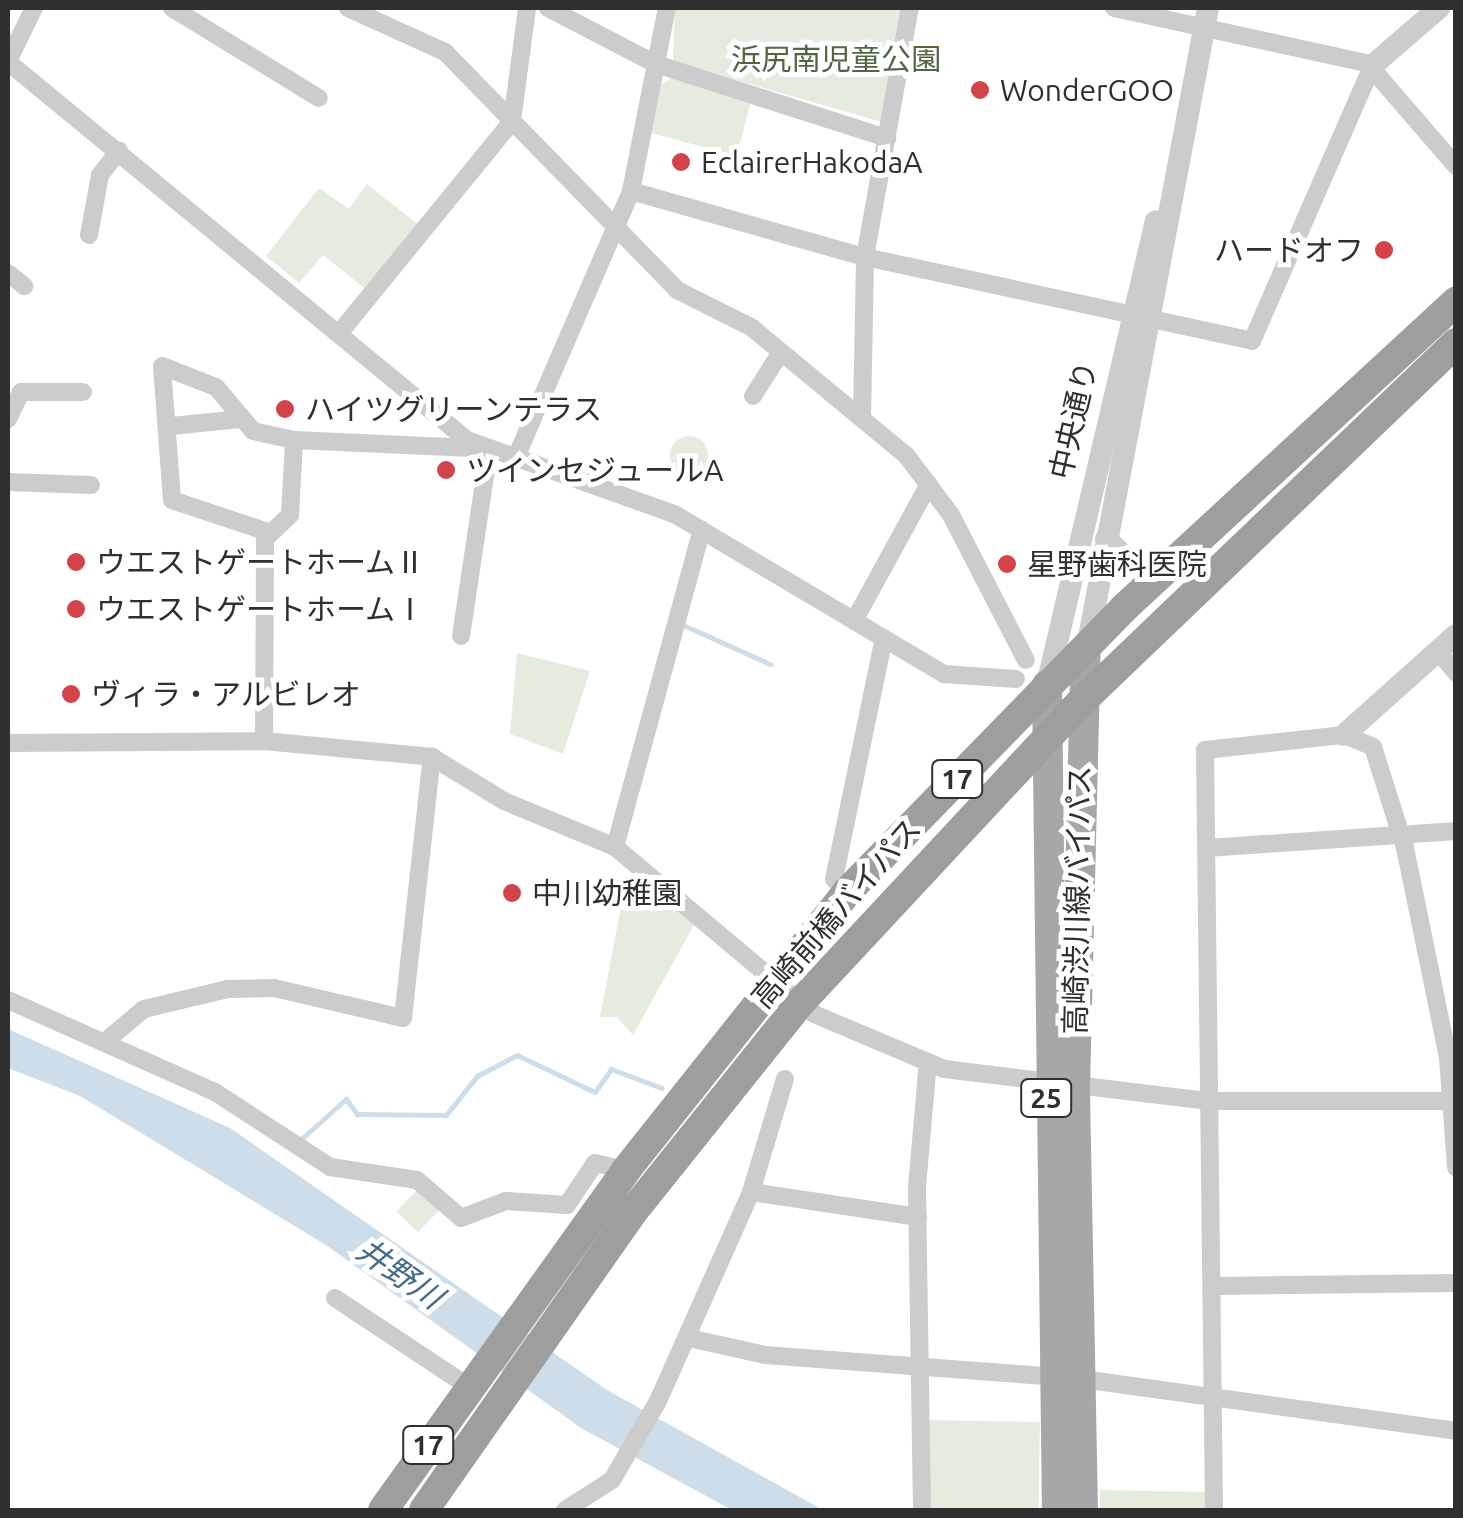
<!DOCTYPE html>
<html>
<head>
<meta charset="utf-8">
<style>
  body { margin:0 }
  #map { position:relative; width:1463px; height:1518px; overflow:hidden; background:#fff; font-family:Ubuntu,"Noto Sans JP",sans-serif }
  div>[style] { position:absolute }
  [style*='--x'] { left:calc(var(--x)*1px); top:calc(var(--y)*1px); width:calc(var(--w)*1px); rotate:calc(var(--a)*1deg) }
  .green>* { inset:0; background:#e5ebdf; transform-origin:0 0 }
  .round { border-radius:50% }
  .water>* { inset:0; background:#cddde9 }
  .stream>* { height:5px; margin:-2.5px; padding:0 2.5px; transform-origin:2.5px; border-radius:2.5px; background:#cddde9 }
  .minor>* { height:18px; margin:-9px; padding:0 9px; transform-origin:9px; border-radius:9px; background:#ccc }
  .tertiary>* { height:22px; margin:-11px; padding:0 11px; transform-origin:11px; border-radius:11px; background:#ccc }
  .primary>* { height:30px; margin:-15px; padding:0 15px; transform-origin:15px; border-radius:15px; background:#a7a7a7 }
  .trunk>* { height:30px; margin:-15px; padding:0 15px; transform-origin:15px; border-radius:15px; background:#9e9e9e }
  .dots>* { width:28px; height:28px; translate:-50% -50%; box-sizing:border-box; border:5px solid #fff; border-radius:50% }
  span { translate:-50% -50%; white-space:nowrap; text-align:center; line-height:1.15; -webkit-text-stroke:10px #fff; paint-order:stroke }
  .shield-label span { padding:2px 8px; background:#fff; border:2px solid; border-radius:8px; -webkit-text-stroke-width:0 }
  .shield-label { font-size:28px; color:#2f2f2f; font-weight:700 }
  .park-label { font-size:30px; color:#516741 }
  .poi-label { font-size:30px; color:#2f2f2f }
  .left { translate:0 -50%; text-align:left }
  .right { translate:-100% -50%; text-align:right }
  .street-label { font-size:30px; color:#2f2f2f }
  .water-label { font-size:32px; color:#456c89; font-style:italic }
  .frame { position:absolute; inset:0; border:10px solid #2f2f2f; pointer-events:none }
</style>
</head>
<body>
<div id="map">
  <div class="green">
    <div style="clip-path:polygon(675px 8px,903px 8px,882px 122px,673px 62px)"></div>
    <div style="clip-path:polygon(672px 78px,750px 104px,737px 156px,651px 133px,660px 85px)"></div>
    <div style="clip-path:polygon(367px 184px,419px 225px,368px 291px,323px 255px,299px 283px,266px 256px,319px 188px,349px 209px)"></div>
    <div class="round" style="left:670px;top:436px;width:38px;height:38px"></div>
    <div style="clip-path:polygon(517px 653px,590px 671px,563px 754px,510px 734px)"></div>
    <div style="clip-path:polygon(643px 877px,694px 925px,633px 1035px,617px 1017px,600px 1017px,626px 881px)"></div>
    <div style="left:420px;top:1187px;width:30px;height:34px;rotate:44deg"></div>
    <div style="left:1040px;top:1422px;width:88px;height:116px;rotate:91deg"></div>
    <div style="left:1100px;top:1490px;width:108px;height:20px;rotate:1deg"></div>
  </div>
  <div class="water">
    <div style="clip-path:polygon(8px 1029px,230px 1128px,607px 1390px,823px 1510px,732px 1510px,581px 1428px,326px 1245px,80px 1096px,8px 1068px)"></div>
  </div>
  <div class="stream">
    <div style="--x:681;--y:624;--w:98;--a:24.2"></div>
    <div style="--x:300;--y:1140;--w:62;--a:-41.7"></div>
    <div style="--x:346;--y:1099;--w:19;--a:54"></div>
    <div style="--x:357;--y:1114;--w:89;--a:0.6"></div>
    <div style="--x:446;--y:1115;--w:50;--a:-51.5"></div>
    <div style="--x:477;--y:1076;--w:45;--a:-27.7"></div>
    <div style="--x:517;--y:1055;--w:86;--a:25.4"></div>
    <div style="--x:595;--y:1092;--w:28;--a:-55"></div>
    <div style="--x:611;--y:1069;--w:54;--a:20.4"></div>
  </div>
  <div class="minor">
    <div style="--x:172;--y:8;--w:172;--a:31.5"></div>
    <div style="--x:348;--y:8;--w:107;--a:24.4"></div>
    <div style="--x:445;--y:52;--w:332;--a:45.7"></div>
    <div style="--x:677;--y:290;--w:83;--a:26.6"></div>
    <div style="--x:751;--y:327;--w:201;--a:39.6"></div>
    <div style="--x:906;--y:455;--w:75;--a:53.1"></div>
    <div style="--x:951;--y:515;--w:163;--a:62.7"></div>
    <div style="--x:548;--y:8;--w:122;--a:27.4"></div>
    <div style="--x:656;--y:64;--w:243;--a:17.8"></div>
    <div style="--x:1114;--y:8;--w:259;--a:12.3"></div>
    <div style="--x:1367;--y:63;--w:136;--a:49.2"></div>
    <div style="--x:8;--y:61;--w:59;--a:-63.9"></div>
    <div style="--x:8;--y:62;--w:595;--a:39.47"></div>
    <div style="--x:467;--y:440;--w:222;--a:19.7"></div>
    <div style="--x:676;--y:515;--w:312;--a:30.7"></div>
    <div style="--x:944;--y:674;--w:72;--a:4"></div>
    <div style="--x:631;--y:191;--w:243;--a:15.8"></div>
    <div style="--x:865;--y:257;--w:396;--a:12.2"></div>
    <div style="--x:1252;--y:341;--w:300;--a:-66.4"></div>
    <div style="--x:89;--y:235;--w:61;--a:-79.6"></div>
    <div style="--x:100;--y:175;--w:31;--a:-52"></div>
    <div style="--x:8;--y:273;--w:21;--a:39"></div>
    <div style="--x:341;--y:331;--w:271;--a:-50.8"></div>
    <div style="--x:512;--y:121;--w:114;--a:-82.4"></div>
    <div style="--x:753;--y:396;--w:52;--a:-57.5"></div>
    <div style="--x:862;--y:417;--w:160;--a:-88.9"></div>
    <div style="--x:865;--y:257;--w:253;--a:-79.8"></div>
    <div style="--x:8;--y:419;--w:30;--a:-64"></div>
    <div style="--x:21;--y:392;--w:62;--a:0"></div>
    <div style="--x:172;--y:426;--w:68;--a:-5.9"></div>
    <div style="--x:517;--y:455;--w:288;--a:-66.6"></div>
    <div style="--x:631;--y:191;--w:187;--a:-78.9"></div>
    <div style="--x:8;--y:482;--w:83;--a:2.1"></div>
    <div style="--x:268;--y:532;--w:101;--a:-161.6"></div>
    <div style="--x:172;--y:500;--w:134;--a:-94.3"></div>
    <div style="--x:162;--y:366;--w:58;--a:21.3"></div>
    <div style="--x:216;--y:387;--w:57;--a:49.9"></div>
    <div style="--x:253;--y:431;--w:42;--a:12.4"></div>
    <div style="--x:854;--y:621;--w:156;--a:-61.3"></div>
    <div style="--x:1437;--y:650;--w:30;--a:50"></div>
    <div style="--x:264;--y:741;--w:202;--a:-89.7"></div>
    <div style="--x:265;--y:539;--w:35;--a:-44"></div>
    <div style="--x:290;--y:515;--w:75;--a:-86.9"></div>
    <div style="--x:294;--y:440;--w:195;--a:2.6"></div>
    <div style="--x:489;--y:449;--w:189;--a:98.5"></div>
    <div style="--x:8;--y:743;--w:256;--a:-0.4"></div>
    <div style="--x:264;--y:741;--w:169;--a:5.4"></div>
    <div style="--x:432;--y:757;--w:84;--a:31.4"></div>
    <div style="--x:504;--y:801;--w:120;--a:22.5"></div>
    <div style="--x:615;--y:847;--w:260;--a:40"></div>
    <div style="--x:814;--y:1014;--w:141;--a:22.9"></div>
    <div style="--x:944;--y:1069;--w:267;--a:6.9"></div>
    <div style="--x:1209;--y:1101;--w:247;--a:0"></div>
    <div style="--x:615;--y:847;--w:329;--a:-74.7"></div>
    <div style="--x:1207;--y:848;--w:250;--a:-3.9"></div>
    <div style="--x:847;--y:892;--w:18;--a:-135"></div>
    <div style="--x:834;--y:879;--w:246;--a:-78.3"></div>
    <div style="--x:8;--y:1000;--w:227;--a:24"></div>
    <div style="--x:215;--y:1092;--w:137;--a:33.1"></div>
    <div style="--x:330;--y:1167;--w:88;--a:8.5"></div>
    <div style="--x:417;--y:1180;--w:58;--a:40.8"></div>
    <div style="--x:461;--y:1218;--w:48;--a:-20.7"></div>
    <div style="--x:506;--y:1201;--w:61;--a:3.8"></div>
    <div style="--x:567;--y:1205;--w:50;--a:-56.3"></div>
    <div style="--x:595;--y:1163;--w:32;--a:13"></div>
    <div style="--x:107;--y:1040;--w:48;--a:-40"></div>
    <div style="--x:144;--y:1009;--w:86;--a:-13.4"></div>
    <div style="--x:228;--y:989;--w:46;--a:-1.2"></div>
    <div style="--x:274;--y:988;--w:132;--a:13.1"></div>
    <div style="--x:403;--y:1018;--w:263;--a:-83.7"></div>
    <div style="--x:751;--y:1192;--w:118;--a:-73.3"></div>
    <div style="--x:1214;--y:1286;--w:242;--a:-0.7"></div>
    <div style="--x:335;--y:1298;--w:161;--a:33.6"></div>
    <div style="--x:693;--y:1339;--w:74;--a:12.5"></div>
    <div style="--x:765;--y:1355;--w:292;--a:4.3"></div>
    <div style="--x:1082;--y:1379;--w:378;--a:7.9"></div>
    <div style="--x:565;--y:1510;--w:56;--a:-32.6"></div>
    <div style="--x:612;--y:1480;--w:91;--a:-59.8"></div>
    <div style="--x:658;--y:1401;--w:229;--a:-66"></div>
    <div style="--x:751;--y:1192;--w:169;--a:8.5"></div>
    <div style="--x:922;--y:1510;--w:323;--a:-90.9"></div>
    <div style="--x:917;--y:1187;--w:125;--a:-85"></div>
    <div style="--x:1214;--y:1510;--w:760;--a:-90.68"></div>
    <div style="--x:1205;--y:750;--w:140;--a:-6.2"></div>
    <div style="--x:1344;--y:735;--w:31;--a:22"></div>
    <div style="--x:1373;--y:747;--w:106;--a:72.4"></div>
    <div style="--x:1405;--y:848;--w:214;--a:78.4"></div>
    <div style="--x:1448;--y:1058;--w:110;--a:85.8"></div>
  </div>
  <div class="tertiary">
    <div style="--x:1372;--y:66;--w:89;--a:-40.9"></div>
    <div style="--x:1106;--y:539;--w:38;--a:43"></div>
    <div style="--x:1134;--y:565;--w:43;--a:-9.5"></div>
    <div style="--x:1087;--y:648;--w:651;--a:-79.29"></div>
    <div style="--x:1047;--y:685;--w:476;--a:-76.8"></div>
    <div style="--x:1344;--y:735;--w:150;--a:-41.8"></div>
  </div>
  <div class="primary">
    <div style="--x:1047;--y:685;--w:825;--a:89.31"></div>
    <div style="--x:1083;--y:1510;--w:423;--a:-91.1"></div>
    <div style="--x:1075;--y:1087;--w:438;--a:-88.6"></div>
  </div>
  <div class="trunk">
    <div style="--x:383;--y:1510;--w:418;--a:-54.4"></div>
    <div style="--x:626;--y:1170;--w:355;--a:-51.5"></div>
    <div style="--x:847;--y:892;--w:397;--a:-45.7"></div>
    <div style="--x:1124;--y:608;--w:452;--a:-42.7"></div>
    <div style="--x:424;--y:1510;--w:361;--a:-55"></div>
    <div style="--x:631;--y:1214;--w:272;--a:-51.3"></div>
    <div style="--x:801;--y:1002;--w:410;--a:-47"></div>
    <div style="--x:1081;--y:702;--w:519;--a:-43.75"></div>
  </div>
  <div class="dots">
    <div style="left:980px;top:90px;background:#d44349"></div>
    <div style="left:681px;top:162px;background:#d44349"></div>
    <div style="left:1384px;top:250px;background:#d44349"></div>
    <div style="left:285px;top:409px;background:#d44349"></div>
    <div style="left:446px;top:470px;background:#d44349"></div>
    <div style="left:76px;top:562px;background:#d44349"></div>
    <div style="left:1007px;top:564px;background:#d44349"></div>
    <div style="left:76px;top:609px;background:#d44349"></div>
    <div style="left:71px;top:694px;background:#d44349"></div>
    <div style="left:512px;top:893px;background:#d44349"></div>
  </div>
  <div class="shield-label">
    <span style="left:957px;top:779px">17</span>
    <span style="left:1046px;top:1098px">25</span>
    <span style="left:428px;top:1445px">17</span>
  </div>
  <div class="park-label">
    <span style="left:836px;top:59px">浜尻南児童公園</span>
  </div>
  <div class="poi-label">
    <span class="left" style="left:1000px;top:90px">WonderGOO</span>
    <span class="left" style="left:701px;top:162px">EclairerHakodaA</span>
    <span class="right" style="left:1364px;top:250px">ハードオフ</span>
    <span class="left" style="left:305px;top:409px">ハイツグリーンテラス</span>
    <span class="left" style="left:466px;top:470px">ツインセジュールA</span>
    <span class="left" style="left:96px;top:562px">ウエストゲートホームⅡ</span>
    <span class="left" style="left:1027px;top:564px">星野歯科医院</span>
    <span class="left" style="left:96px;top:609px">ウエストゲートホームⅠ</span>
    <span class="left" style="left:91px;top:694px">ヴィラ・アルビレオ</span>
    <span class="left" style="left:532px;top:893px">中川幼稚園</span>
  </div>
  <div class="street-label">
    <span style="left:1073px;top:420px;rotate:-77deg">中央通り</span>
    <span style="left:1077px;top:900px;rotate:-89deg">高崎渋川線バイパス</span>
    <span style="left:836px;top:913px;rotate:-49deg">高崎前橋バイパス</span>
  </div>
  <div class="water-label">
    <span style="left:400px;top:1273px;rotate:35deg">井野川</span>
  </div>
  <div class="frame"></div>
</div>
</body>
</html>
